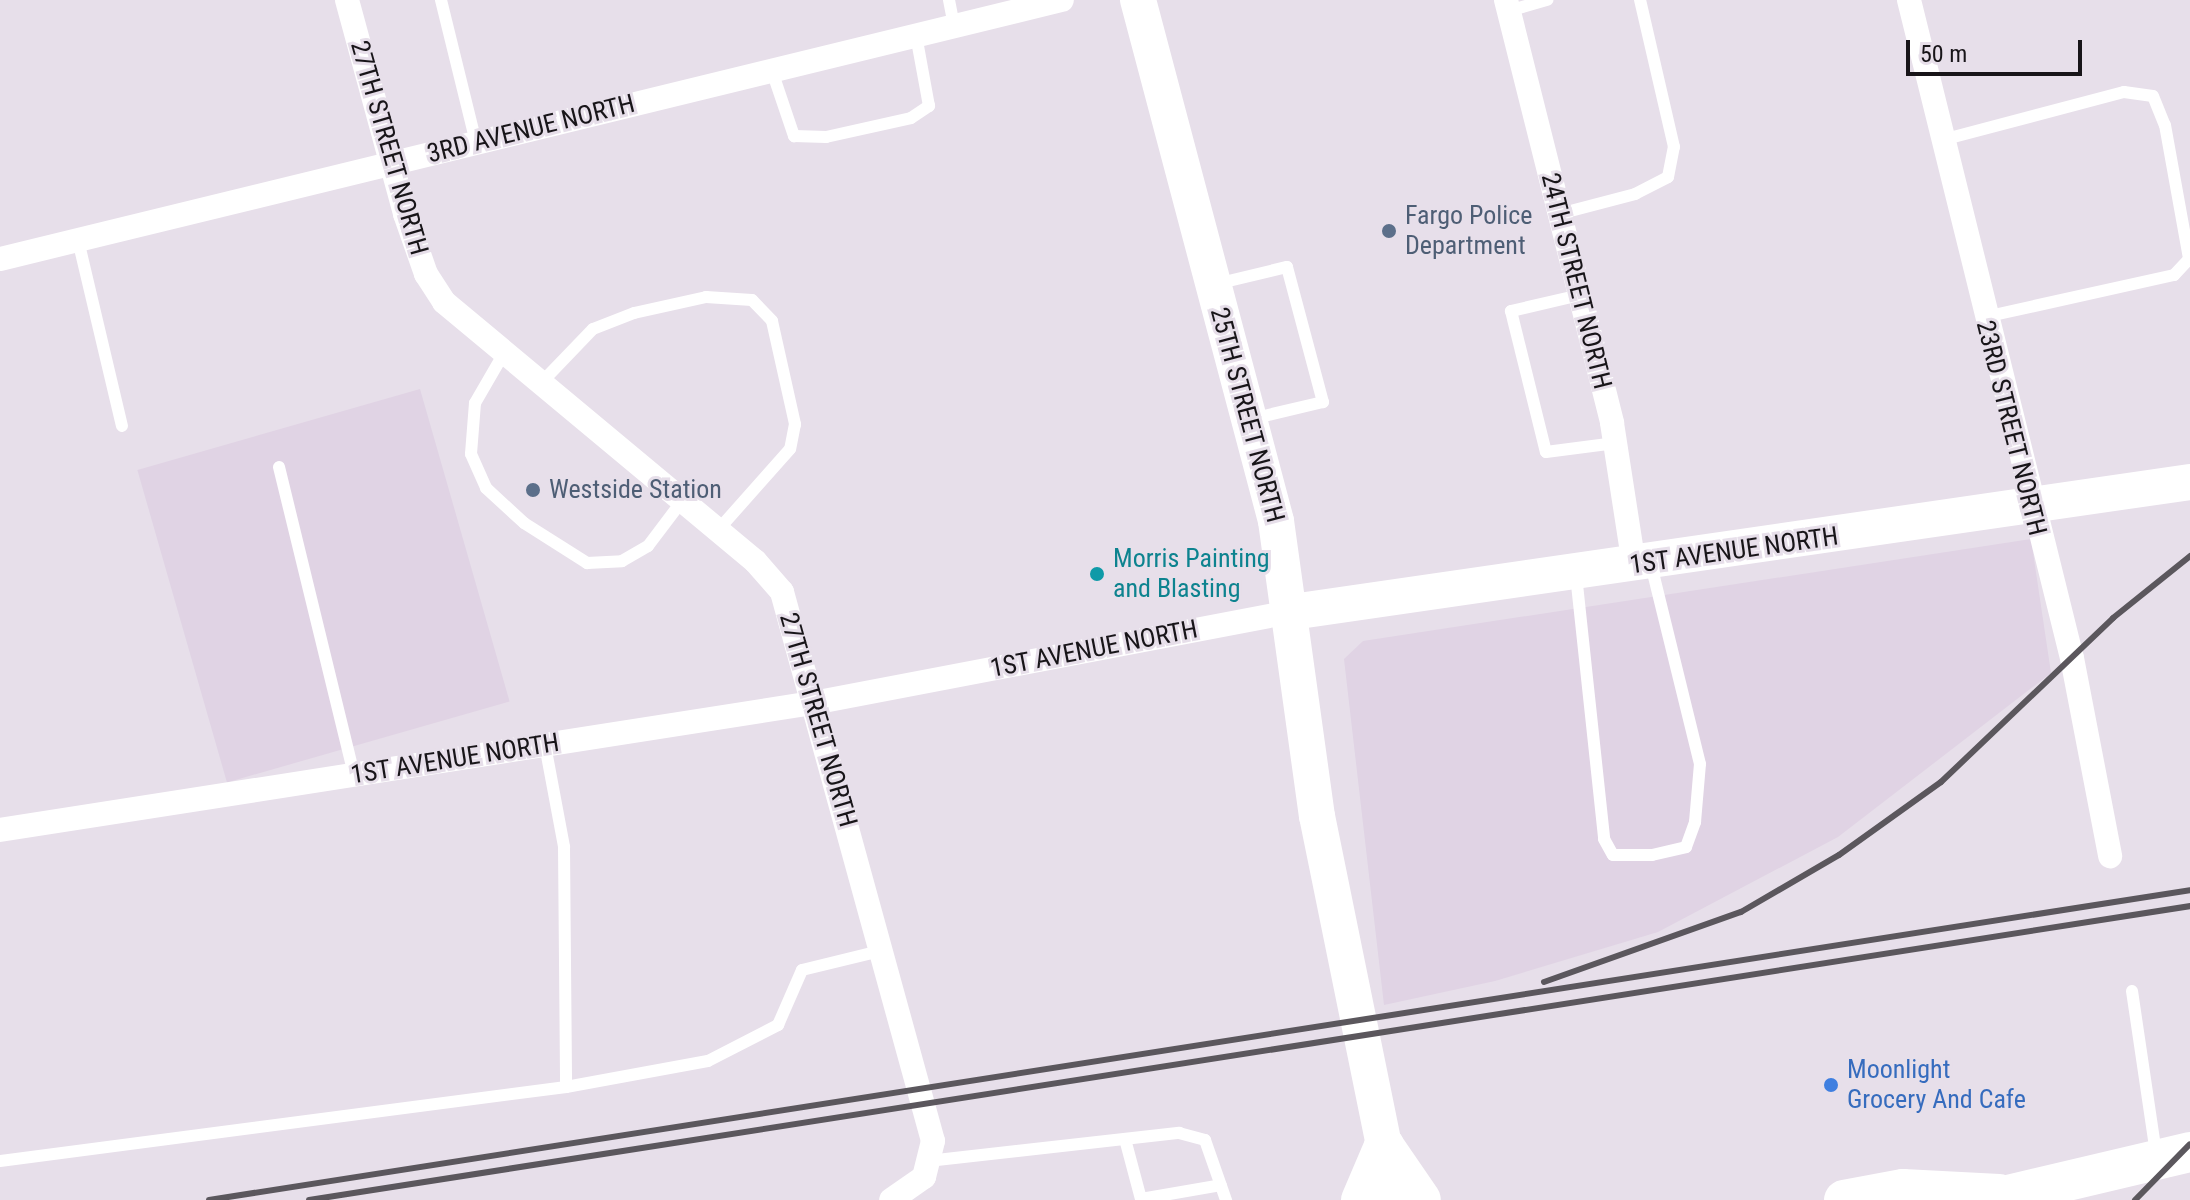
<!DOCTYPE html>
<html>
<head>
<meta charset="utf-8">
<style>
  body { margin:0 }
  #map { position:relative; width:2190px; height:1200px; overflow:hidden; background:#e7dfea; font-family:"Roboto Condensed",sans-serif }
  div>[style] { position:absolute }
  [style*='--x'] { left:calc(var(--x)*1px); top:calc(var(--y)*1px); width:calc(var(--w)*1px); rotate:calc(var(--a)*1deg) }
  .built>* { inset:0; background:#e0d3e4; transform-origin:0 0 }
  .lane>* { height:12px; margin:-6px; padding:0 6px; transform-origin:6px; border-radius:6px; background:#fff }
  .street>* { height:24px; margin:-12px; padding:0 12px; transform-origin:12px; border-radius:12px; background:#fff }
  .secondary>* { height:36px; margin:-18px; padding:0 18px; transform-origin:18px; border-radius:18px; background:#fff }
  .primary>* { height:40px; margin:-20px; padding:0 20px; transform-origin:20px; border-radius:20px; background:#fff }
  .rail>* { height:6px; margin:-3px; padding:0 3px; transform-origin:3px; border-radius:3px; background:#5b575d }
  .dots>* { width:22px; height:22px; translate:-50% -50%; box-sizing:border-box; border:4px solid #e7dfea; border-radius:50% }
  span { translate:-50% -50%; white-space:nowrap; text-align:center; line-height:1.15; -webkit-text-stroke:6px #e7dfea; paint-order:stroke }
  .street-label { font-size:26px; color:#181519 }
  .service-label { font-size:26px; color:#4e5e75 }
  .left { translate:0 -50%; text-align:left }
  .culture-label { font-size:26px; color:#0d838f }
  .shop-label { font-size:26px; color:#366cbe }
  .scale { position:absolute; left:1906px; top:40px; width:176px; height:36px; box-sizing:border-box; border:4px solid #181519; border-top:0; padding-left:10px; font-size:24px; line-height:28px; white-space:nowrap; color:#181519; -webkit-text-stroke:6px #e7dfea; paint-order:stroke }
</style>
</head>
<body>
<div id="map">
  <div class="built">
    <div style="left:420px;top:389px;width:325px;height:294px;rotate:74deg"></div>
    <div style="clip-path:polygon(2031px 539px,2051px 673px,1838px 837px,1658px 932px,1495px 981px,1384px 1005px,1344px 659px,1363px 641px)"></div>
  </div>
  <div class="lane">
    <div style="--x:441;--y:0;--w:147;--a:76.2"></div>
    <div style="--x:949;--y:0;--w:26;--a:79"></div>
    <div style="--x:1508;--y:11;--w:41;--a:-15.8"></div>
    <div style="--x:772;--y:71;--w:69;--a:71.3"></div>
    <div style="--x:794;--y:136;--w:32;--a:2"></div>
    <div style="--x:826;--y:137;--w:87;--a:-12.6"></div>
    <div style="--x:911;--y:118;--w:22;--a:-34"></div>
    <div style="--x:929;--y:106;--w:72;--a:-100.4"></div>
    <div style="--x:1942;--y:140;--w:188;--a:-14.8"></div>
    <div style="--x:2124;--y:92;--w:29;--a:8"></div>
    <div style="--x:2153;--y:96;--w:31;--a:68"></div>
    <div style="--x:2165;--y:125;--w:136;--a:79.8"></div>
    <div style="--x:2189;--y:259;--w:22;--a:133"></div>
    <div style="--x:2174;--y:275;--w:194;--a:167.5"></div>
    <div style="--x:1559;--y:214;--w:79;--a:-14.7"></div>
    <div style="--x:1635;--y:194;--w:37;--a:-27"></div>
    <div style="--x:1668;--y:177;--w:31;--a:-79"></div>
    <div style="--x:1674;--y:147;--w:151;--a:-103"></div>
    <div style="--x:78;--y:240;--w:191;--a:76.7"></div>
    <div style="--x:1216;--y:284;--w:73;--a:-13.5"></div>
    <div style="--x:1287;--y:267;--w:140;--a:75.1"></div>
    <div style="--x:1323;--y:402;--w:74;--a:166.7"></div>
    <div style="--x:1580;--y:295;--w:71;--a:166.9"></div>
    <div style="--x:1511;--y:311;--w:145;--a:76.1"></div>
    <div style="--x:1546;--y:452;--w:70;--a:-7.4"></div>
    <div style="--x:504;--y:353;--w:58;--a:120.1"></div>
    <div style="--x:475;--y:403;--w:51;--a:94.5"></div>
    <div style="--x:471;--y:454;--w:37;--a:66"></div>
    <div style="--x:486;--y:488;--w:52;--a:42.6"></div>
    <div style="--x:524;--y:523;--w:75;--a:32.4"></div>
    <div style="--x:587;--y:563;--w:35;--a:-3"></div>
    <div style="--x:622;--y:561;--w:30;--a:-30"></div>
    <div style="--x:648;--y:546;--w:56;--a:-52.9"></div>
    <div style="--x:541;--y:383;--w:75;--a:-46.1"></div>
    <div style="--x:593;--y:329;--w:44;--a:-21.3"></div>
    <div style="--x:634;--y:313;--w:74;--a:-12.5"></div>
    <div style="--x:706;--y:297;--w:46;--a:3.7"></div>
    <div style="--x:752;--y:300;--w:29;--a:46"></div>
    <div style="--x:772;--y:321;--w:106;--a:77.4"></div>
    <div style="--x:795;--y:424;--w:25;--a:101"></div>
    <div style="--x:790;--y:449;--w:108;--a:131.6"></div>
    <div style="--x:279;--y:467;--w:317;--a:76.3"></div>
    <div style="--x:1576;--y:575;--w:265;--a:83.9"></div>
    <div style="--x:1604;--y:839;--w:18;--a:61"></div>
    <div style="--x:1613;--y:855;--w:39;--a:0"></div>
    <div style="--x:1652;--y:855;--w:35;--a:-13"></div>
    <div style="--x:1686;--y:847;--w:27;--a:-70"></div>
    <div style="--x:1695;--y:822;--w:58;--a:-85.1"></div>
    <div style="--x:1700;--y:764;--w:206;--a:-103.8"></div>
    <div style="--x:545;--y:745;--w:104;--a:79.4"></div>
    <div style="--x:564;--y:847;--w:240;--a:89.5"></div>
    <div style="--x:2132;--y:991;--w:165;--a:81.6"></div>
    <div style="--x:1125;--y:1139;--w:62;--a:75.1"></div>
    <div style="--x:1141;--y:1199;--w:81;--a:-9.9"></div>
    <div style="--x:0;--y:1161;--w:571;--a:-7.45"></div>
    <div style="--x:566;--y:1087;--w:144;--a:-10.4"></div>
    <div style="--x:708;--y:1061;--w:79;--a:-27.2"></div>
    <div style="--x:778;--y:1025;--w:60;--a:-66.4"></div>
    <div style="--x:802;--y:970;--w:84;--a:-13.7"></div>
    <div style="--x:928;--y:1161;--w:253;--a:-6.4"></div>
    <div style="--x:1179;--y:1133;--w:27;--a:15"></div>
    <div style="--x:1205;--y:1140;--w:64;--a:70.7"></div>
  </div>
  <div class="street">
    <div style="--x:347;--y:0;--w:222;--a:74.8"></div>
    <div style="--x:405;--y:214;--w:64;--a:70.7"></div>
    <div style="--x:426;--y:274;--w:33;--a:57"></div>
    <div style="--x:444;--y:302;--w:405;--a:39.8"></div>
    <div style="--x:755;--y:561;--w:41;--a:48.9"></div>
    <div style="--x:782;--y:592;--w:569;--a:74.62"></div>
    <div style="--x:933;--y:1141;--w:37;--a:104"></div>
    <div style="--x:924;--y:1177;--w:40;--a:145.1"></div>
    <div style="--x:1506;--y:0;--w:436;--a:75.9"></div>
    <div style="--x:1612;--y:423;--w:144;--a:81.2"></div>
    <div style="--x:1909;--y:0;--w:678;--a:76.09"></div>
    <div style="--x:2072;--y:658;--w:202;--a:79.1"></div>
    <div style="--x:0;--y:259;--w:1093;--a:-13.71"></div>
    <div style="--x:0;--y:830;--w:823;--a:-8.88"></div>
    <div style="--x:813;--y:703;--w:488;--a:-10.8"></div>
  </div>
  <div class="secondary">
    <div style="--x:1138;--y:0;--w:539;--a:75.16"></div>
    <div style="--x:1276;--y:521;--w:298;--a:82.1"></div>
    <div style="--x:1317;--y:816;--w:392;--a:78.5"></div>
    <div style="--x:1292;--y:612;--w:907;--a:-8.24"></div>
  </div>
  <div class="primary">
    <div style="--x:1384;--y:1146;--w:65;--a:55.6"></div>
    <div style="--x:1361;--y:1200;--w:59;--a:-66.9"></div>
    <div style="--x:1844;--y:1200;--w:60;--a:-10.6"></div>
    <div style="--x:1903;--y:1189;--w:96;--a:3"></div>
    <div style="--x:1987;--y:1200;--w:209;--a:-13.3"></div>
  </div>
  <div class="rail">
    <div style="--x:1544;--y:982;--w:209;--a:-19.6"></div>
    <div style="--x:1741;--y:912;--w:113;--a:-30.2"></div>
    <div style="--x:1839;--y:855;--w:125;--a:-35.6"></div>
    <div style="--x:1941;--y:782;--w:238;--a:-43.6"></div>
    <div style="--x:2113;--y:618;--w:99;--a:-38.8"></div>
    <div style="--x:209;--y:1200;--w:2005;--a:-8.89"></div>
    <div style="--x:309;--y:1200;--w:1904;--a:-8.88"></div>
    <div style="--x:2135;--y:1200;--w:78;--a:-45.5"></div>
  </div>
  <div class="dots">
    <div style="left:1389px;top:231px;background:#5c6f8a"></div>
    <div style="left:533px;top:490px;background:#5c6f8a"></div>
    <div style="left:1097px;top:574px;background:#0f9aa8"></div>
    <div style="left:1831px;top:1085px;background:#3f7fe0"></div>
  </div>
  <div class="street-label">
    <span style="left:531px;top:129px;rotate:-14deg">3RD AVENUE NORTH</span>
    <span style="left:389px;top:148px;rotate:74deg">27TH STREET NORTH</span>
    <span style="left:1576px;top:281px;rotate:76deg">24TH STREET NORTH</span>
    <span style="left:1247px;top:415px;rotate:75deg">25TH STREET NORTH</span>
    <span style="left:2011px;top:428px;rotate:76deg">23RD STREET NORTH</span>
    <span style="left:1734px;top:551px;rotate:-8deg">1ST AVENUE NORTH</span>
    <span style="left:1094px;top:649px;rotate:-11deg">1ST AVENUE NORTH</span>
    <span style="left:818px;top:720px;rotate:74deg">27TH STREET NORTH</span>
    <span style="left:455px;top:759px;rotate:-9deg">1ST AVENUE NORTH</span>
  </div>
  <div class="service-label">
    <span class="left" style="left:1405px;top:231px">Fargo Police<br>Department</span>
    <span class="left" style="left:549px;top:490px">Westside Station</span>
  </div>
  <div class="culture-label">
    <span class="left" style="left:1113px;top:574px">Morris Painting<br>and Blasting</span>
  </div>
  <div class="shop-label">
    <span class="left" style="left:1847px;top:1085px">Moonlight<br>Grocery And Cafe</span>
  </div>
  <div class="scale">50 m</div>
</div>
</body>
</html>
